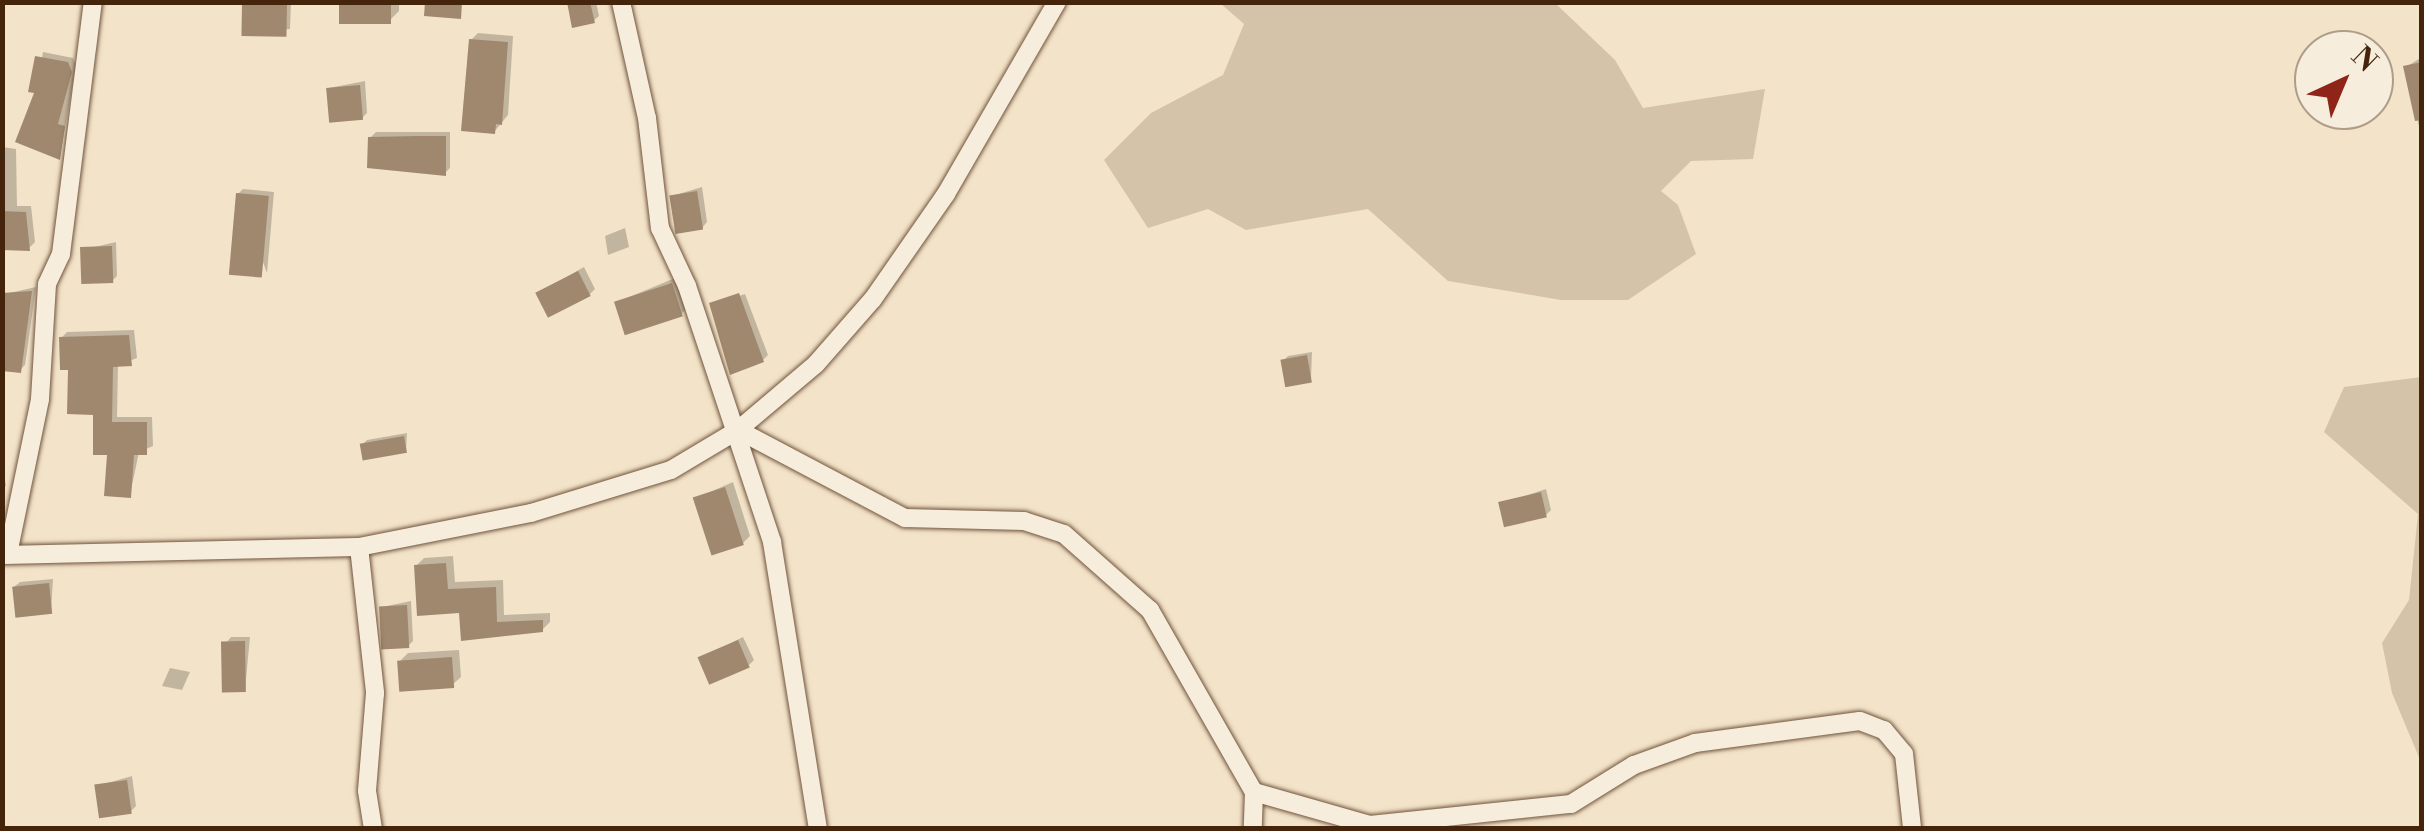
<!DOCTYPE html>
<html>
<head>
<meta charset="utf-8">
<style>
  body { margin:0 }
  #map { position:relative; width:2424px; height:831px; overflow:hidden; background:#f3e3c9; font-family:"Libre Bodoni",serif }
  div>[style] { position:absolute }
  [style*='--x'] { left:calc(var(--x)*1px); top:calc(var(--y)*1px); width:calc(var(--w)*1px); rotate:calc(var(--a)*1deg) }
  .green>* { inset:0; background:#d5c3a9 }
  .shadow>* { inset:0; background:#0003 }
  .building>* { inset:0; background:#9f886e; transform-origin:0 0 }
  .roads { filter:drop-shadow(0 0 2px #70543b) drop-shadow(0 0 2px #70543b) }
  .minor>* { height:18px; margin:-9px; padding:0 9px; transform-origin:9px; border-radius:9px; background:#f7eddc }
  span { translate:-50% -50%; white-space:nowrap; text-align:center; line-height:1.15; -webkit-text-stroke:10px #f7eddc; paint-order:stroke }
  .frame { position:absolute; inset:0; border:5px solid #44250c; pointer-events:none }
  .north { position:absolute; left:2294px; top:30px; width:100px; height:100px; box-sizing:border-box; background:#f7eddc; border:2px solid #af9d89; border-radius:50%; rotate:44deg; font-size:28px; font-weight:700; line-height:40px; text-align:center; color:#44250c }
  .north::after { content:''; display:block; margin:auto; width:35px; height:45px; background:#8f2418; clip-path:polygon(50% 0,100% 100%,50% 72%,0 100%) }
</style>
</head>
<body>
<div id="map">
  <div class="green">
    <div style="clip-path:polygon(1220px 3px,1555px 3px,1615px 60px,1643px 108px,1765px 89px,1753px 159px,1691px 161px,1661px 191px,1678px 205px,1696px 254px,1628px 300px,1561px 300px,1448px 281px,1368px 209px,1246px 230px,1208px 209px,1148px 228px,1104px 160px,1151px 113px,1223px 75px,1244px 24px)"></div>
    <div style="clip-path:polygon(2421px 377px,2422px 377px,2421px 762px,2392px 693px,2382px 643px,2409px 600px,2418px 514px,2324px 432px,2344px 387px)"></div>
  </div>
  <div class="shadow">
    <div style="clip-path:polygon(245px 2px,291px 2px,290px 29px,244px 34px)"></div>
    <div style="clip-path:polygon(342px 2px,399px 2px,399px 11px,391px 19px)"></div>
    <div style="clip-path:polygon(570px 2px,596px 2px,599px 16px,593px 21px)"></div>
    <div style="clip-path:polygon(478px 33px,513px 36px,508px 115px,494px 132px,471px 40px)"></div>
    <div style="clip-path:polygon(43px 52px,73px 58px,76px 65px,60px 157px,37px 92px)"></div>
    <div style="clip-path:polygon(2422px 57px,2421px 136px,2406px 67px)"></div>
    <div style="clip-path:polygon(365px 81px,367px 113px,362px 118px,329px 88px)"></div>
    <div style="clip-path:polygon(376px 132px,450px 132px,450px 168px,445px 173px,370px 138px)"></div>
    <div style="clip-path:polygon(2px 147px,16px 149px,17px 206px,31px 206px,35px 242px,29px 248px,2px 246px)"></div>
    <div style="clip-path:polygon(702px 187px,707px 222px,702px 228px,672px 196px)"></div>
    <div style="clip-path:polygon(243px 189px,274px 192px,267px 273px,238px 194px)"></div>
    <div style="clip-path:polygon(625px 228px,629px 247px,608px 255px,605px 236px)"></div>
    <div style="clip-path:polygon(116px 242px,117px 276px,112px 281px,90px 248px)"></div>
    <div style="clip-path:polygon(584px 267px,595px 289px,590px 294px,538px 293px)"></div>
    <div style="clip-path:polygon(680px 276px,690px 306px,681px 314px,617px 302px)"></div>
    <div style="clip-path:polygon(36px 287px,25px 365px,20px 370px,5px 294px)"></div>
    <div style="clip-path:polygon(745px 294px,768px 355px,763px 360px,714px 304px)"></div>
    <div style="clip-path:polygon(134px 330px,137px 358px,118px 365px,117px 417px,152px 417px,153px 446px,139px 452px,130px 495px,61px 338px,67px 332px)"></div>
    <div style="clip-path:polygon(1312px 352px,1311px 380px,1283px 361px,1288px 356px)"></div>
    <div style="clip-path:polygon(407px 433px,406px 451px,363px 444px,367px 440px)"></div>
    <div style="clip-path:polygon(2px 460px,6px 486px,2px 489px)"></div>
    <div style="clip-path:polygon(733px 482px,750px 536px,743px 543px,696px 498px)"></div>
    <div style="clip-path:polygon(1546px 489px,1551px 510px,1546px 515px,1501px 504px)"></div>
    <div style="clip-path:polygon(453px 556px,455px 582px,503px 580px,504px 615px,550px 613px,550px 622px,542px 630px,463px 638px,462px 610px,416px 566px,424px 558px)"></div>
    <div style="clip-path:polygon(53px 579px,51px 612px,14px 587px,20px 582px)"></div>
    <div style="clip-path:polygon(411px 601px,413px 641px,408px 646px,382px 607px)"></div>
    <div style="clip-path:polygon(231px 637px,250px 637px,245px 690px,226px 643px)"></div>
    <div style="clip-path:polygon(743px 637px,754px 660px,748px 666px,701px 658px)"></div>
    <div style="clip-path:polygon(459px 650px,461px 677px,452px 685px,400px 661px,408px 653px)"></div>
    <div style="clip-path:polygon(170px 668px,190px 672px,182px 690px,162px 686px)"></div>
    <div style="clip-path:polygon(132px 776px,136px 806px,131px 811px,97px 786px)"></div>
  </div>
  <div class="building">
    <div style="left:339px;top:2px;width:52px;height:22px"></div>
    <div style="clip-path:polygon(425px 2px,462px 2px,461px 19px,424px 16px)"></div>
    <div style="clip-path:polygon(567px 2px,590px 2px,595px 23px,572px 28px)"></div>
    <div style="left:242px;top:4px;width:45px;height:32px;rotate:1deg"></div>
    <div style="clip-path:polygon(469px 39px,508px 42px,502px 125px,496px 124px,495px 134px,461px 131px)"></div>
    <div style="clip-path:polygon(35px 56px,68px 62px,72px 72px,58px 124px,65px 126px,60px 160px,15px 142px,34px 93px,28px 92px)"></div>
    <div style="clip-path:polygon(2422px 62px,2422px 120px,2415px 121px,2403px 66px)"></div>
    <div style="left:360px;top:85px;width:35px;height:34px;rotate:85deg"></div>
    <div style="clip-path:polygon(418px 136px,446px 136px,446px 176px,367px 168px,368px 137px)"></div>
    <div style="left:697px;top:191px;width:39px;height:28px;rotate:81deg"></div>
    <div style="left:236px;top:193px;width:33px;height:82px;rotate:5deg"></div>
    <div style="clip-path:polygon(2px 211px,26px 212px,30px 251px,2px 250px)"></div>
    <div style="left:112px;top:246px;width:37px;height:32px;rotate:88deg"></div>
    <div style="left:578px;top:271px;width:28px;height:48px;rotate:63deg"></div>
    <div style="left:672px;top:283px;width:35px;height:61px;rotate:72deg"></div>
    <div style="clip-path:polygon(32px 291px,21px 373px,2px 371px,2px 293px)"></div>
    <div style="clip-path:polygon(739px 293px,764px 362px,730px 375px,709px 303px)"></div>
    <div style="clip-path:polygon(129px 335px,132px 366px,113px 367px,112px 422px,147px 422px,147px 455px,134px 455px,131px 498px,104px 496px,107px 455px,93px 455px,93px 415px,67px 414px,68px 370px,60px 370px,59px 337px)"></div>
    <div style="left:1307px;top:355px;width:28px;height:27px;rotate:80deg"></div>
    <div style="left:404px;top:436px;width:17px;height:45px;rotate:80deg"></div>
    <div style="left:725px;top:487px;width:61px;height:34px;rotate:72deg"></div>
    <div style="left:1541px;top:492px;width:26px;height:44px;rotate:77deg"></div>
    <div style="clip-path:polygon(446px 563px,448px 589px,496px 587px,497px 622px,543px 620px,543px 632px,461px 641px,459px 613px,417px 616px,414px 565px)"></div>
    <div style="left:49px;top:583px;width:31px;height:37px;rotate:84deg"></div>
    <div style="left:407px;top:605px;width:43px;height:28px;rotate:87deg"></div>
    <div style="left:738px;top:640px;width:30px;height:44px;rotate:67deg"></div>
    <div style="left:245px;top:641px;width:51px;height:24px;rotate:89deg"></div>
    <div style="left:452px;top:657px;width:31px;height:55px;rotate:86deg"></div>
    <div style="left:127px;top:780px;width:34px;height:33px;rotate:82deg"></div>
  </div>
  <div class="roads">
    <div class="minor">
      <div style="--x:621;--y:2;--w:119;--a:77.4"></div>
      <div style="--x:647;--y:118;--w:111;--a:83.3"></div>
      <div style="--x:660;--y:228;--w:64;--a:65"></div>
      <div style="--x:687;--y:286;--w:270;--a:71.6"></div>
      <div style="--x:772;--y:542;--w:290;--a:80.9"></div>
      <div style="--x:738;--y:430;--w:189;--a:27.8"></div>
      <div style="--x:905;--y:518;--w:119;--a:1.4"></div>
      <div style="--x:1024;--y:521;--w:42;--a:18"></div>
      <div style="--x:1064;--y:534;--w:115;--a:41.5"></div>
      <div style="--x:1150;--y:610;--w:210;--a:60.3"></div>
      <div style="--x:1254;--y:792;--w:36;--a:92"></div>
      <div style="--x:359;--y:547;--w:147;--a:83.7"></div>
      <div style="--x:375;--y:693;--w:98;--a:94.7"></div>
      <div style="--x:367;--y:791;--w:37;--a:81"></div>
      <div style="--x:8;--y:554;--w:158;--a:-78.3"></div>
      <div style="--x:40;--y:399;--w:115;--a:-86.5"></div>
      <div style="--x:47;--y:284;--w:33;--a:-65"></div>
      <div style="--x:61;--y:254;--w:254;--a:-82.8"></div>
      <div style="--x:2;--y:555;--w:357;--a:-1.3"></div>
      <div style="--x:359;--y:547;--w:175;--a:-11.2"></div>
      <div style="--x:531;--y:513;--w:146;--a:-17.1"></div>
      <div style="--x:671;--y:470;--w:78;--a:-30.8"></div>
      <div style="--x:738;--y:430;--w:102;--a:-40.2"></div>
      <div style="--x:816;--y:364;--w:86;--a:-48.8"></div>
      <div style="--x:873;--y:299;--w:128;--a:-55.2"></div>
      <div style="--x:946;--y:194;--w:222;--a:-60"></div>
      <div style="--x:1254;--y:792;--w:121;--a:15.9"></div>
      <div style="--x:1370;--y:825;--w:202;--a:-6"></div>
      <div style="--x:1571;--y:804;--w:74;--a:-31.8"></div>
      <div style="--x:1634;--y:765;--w:65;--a:-19.8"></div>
      <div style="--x:1695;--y:743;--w:166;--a:-7.6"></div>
      <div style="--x:1860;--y:721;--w:26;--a:21"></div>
      <div style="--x:1884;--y:730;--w:31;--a:50"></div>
      <div style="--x:1904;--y:754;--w:74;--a:83.8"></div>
    </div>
  </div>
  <div class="frame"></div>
  <div class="north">N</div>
</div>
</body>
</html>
